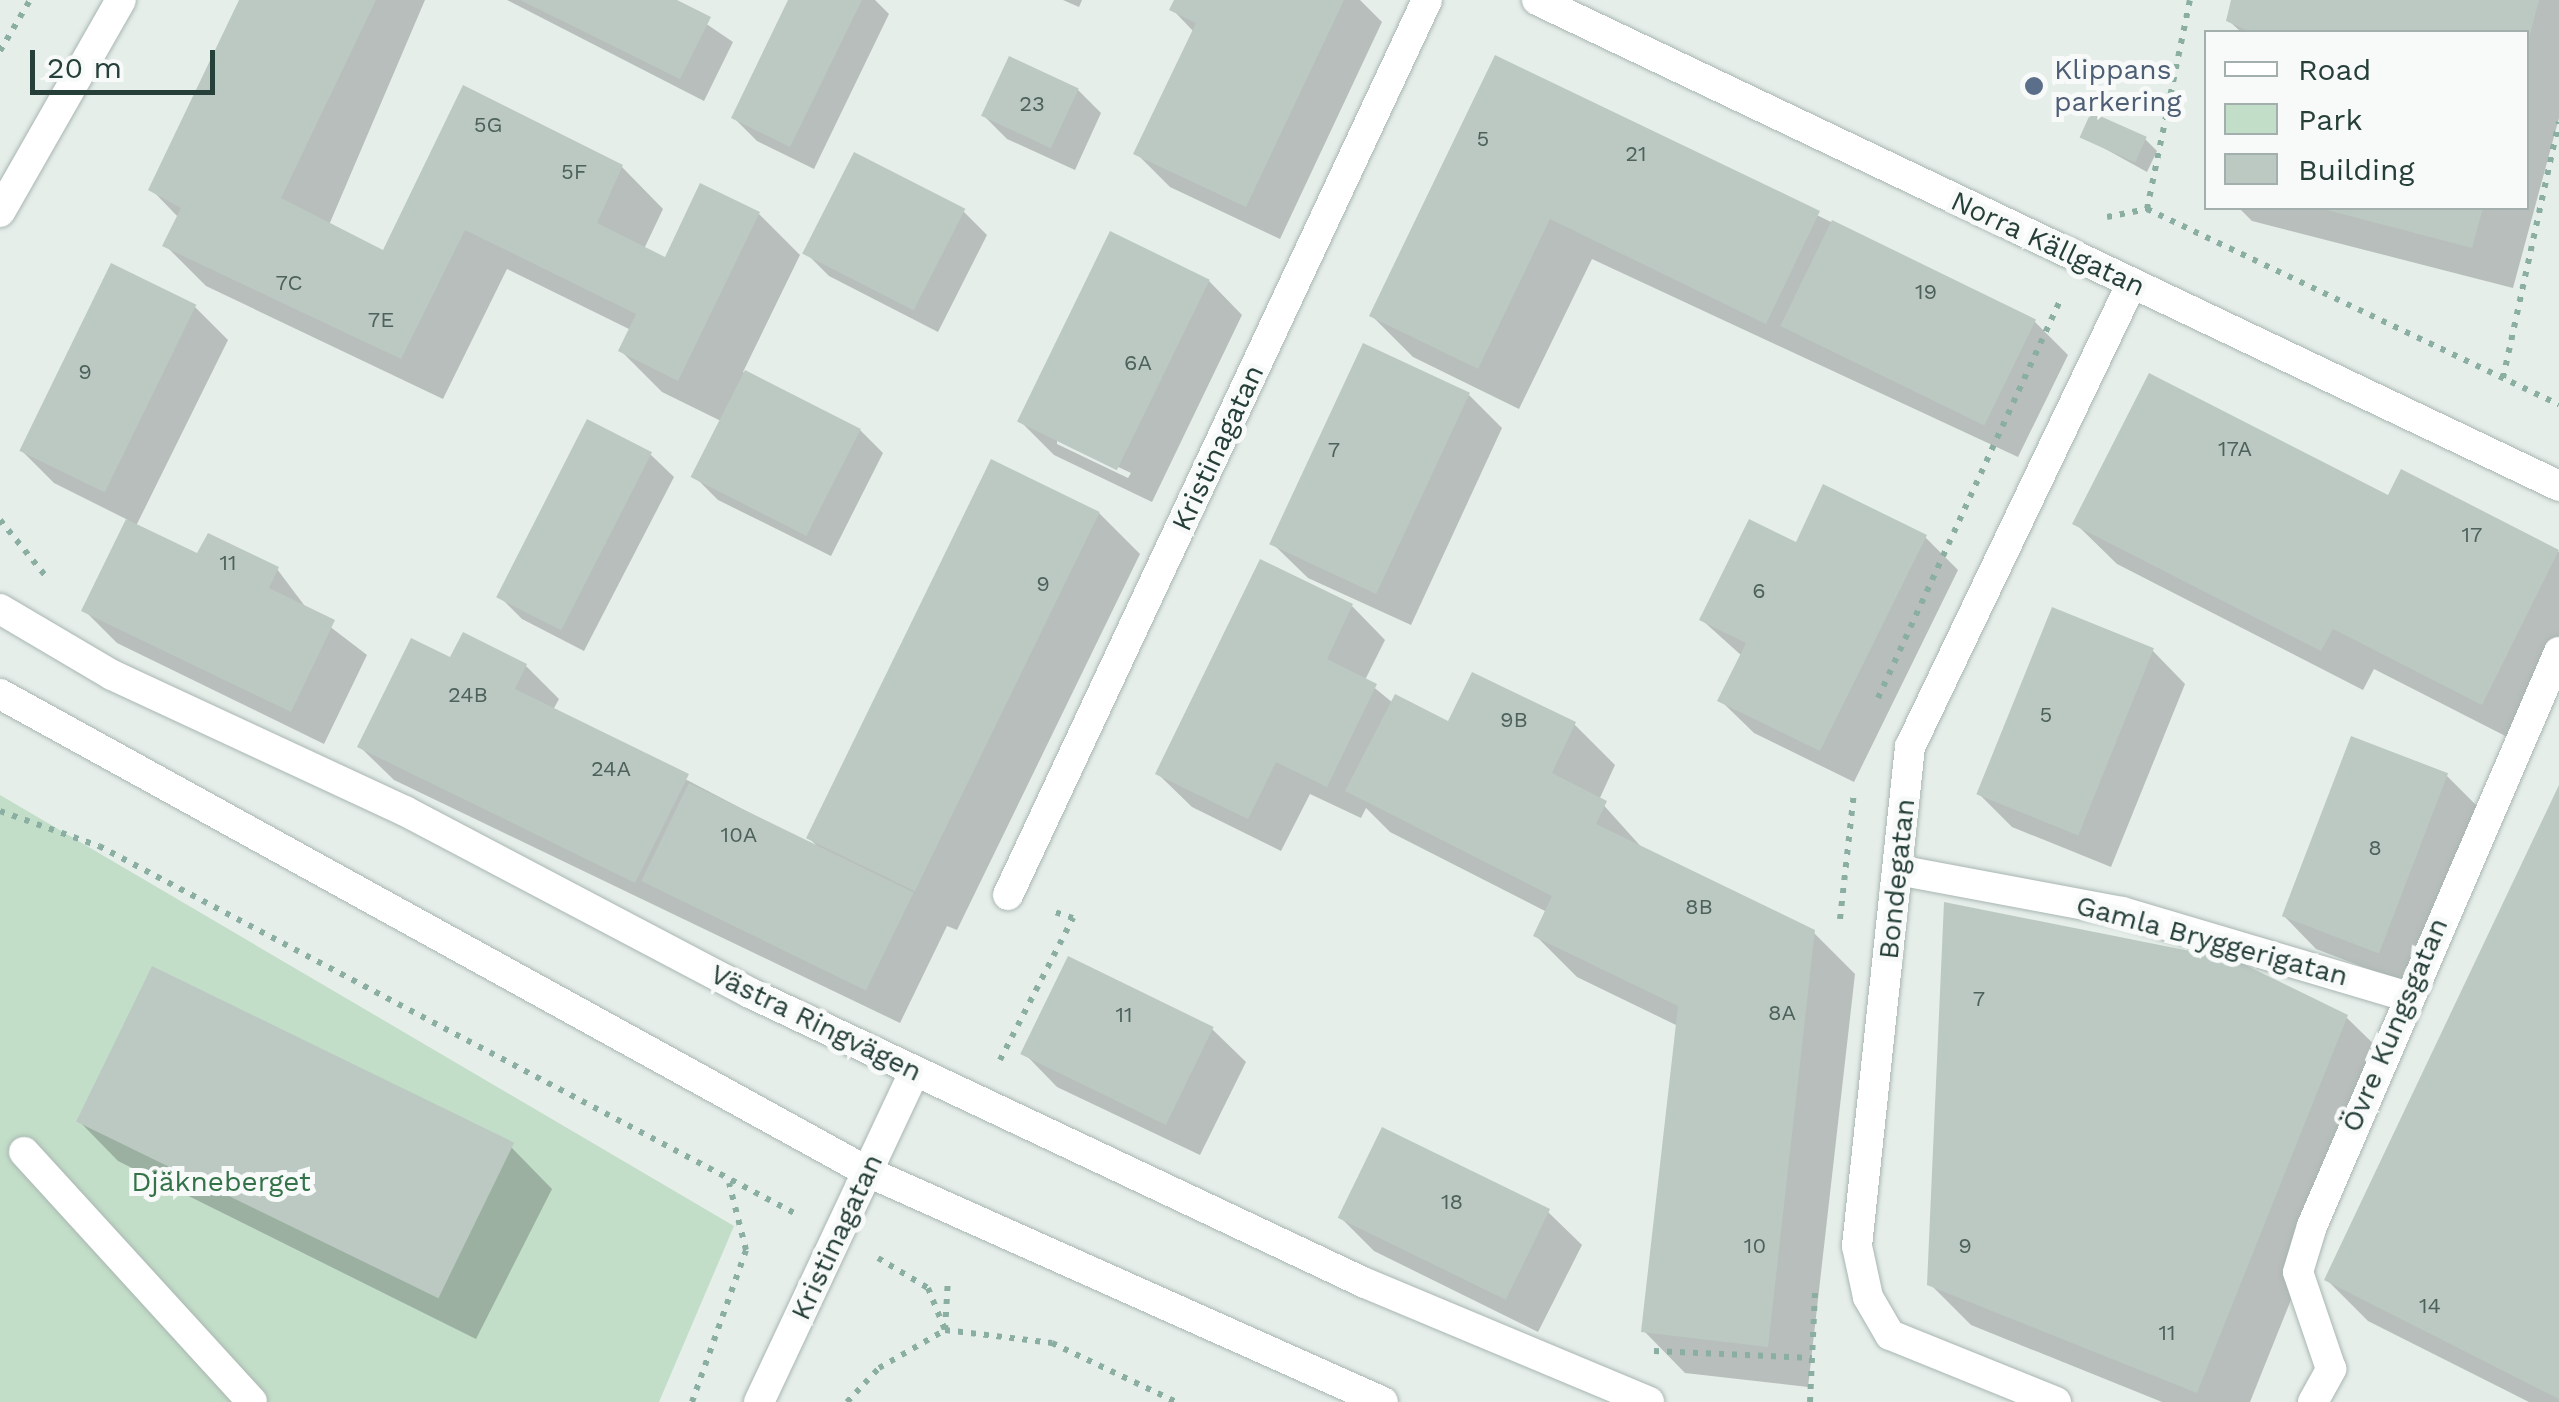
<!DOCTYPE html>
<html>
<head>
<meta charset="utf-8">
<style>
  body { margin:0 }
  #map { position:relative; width:2559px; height:1402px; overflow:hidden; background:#e6eeea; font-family:"Work Sans",sans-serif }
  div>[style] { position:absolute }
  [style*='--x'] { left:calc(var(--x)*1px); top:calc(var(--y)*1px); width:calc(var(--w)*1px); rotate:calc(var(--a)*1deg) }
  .green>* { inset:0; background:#c2ddc8 }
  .shadow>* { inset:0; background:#0003 }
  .building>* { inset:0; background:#bcc9c3; transform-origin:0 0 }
  .path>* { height:6px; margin-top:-3px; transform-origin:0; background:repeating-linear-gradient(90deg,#8aafa2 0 5px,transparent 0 13px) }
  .roads { filter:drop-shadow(0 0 2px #a9b6b1) drop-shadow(0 0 2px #a9b6b1) }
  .service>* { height:30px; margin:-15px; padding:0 15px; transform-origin:15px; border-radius:15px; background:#fff }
  .minor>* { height:30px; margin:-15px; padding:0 15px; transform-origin:15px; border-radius:15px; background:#fff }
  .secondary>* { height:30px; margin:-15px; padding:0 15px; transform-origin:15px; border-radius:15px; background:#fff }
  .dots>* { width:28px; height:28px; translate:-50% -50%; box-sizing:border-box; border:5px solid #f7faf9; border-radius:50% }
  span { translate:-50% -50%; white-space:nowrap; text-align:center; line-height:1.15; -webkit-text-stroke:10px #f7faf9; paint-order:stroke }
  .number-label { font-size:22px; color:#4c625b }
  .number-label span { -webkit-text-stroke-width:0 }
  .service-label { font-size:28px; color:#4e5e75 }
  .left { translate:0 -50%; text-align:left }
  .street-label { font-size:28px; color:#263f38 }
  .park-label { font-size:28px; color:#34734a }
  .legend { position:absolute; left:2204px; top:30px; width:325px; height:180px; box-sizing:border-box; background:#f7faf9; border:2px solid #a3afac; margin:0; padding:12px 18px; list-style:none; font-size:30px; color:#263f38 }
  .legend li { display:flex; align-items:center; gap:20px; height:50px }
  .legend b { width:50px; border:2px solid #a3afac }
  .scale { position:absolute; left:30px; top:50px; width:185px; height:45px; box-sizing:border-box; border:5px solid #263f38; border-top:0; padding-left:12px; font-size:30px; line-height:35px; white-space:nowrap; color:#263f38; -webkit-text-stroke:8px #f7faf9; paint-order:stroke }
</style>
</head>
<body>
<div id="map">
  <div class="green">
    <div style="clip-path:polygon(0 795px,734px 1226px,659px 1402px,0 1402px)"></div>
  </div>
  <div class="shadow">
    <div style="clip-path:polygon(242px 0,425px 0,329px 225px,384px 253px,622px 167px,663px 209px,644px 249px,666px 260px,759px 214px,800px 255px,743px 372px,860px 430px,883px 453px,831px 556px,718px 500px,695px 477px,723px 422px,662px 392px,621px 351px,631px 330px,507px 269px,443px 399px,206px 286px,165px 245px,179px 218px,151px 189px)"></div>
    <div style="clip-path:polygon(507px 0,671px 0,733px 42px,704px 101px)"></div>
    <div style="clip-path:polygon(791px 0,875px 0,889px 14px,814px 169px,757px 141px,734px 118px)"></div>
    <div style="clip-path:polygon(1063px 0,1082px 0,1079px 7px)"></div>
    <div style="clip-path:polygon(1176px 0,1360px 0,1382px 22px,1280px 239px,1170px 187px,1136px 153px,1194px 32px,1172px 9px)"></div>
    <div style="clip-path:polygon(2233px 0,2559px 0,2559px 118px,2513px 288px,2252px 221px,2239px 208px,2526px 208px,2526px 32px,2241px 32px,2229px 21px)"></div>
    <div style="clip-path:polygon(1496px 58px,2035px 322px,2068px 355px,2018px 457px,1592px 259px,1519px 409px,1413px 357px,1372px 316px)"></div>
    <div style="clip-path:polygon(1078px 90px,1101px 113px,1075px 170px,1007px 139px,984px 116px)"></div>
    <div style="clip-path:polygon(2082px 136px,2145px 139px,2157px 151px,2147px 172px)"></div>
    <div style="clip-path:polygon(855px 156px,964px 212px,987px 235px,938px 332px,829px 276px,806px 253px)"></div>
    <div style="clip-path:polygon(evenodd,1112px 234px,1209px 281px,1242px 315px,1152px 502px,1054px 455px,1021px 422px,1112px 234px,1057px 438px,1131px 473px,1128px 478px,1057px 444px,1057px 438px)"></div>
    <div style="clip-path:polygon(195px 307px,228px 340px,136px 526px,198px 556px,277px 569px,307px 609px,367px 655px,324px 744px,117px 643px,84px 610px,128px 520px,54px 483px,21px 450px)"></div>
    <div style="clip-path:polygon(1469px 395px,1502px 428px,1411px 625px,1308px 578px,1274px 545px)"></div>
    <div style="clip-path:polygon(650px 454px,674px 477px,584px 651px,522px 619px,499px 596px)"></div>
    <div style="clip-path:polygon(2402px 473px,2559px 552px,2559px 674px,2523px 745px,2374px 669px,2363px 690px,2117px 564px,2075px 523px,2389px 498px)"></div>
    <div style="clip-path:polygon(1099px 513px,1140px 554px,957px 930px,947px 926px,900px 1023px,394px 780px,360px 747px,451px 660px,526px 666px,559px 699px,553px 710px,821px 850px,809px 838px)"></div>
    <div style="clip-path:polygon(1925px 537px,1958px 570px,1854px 782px,1754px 733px,1720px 700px,1742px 656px,1702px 620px,1797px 545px)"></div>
    <div style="clip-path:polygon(1352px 606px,1385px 640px,1365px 680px,1393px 703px,1449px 724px,1574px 724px,1615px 765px,1599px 800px,1644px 850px,1813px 932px,1855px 974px,1808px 1387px,1685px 1373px,1644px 1331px,1678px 1026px,1577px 977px,1536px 936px,1547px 912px,1390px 832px,1366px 808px,1361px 818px,1310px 794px,1281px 851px,1192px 807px,1158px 774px)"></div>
    <div style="clip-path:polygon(2152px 650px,2185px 684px,2111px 867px,2012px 827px,1979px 794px)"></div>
    <div style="clip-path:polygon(2446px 775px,2480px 809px,2410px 985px,2316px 949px,2283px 915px)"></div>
    <div style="clip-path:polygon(2559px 791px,2559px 1402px,2529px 1402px,2368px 1321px,2327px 1280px)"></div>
    <div style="clip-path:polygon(2346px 1017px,2388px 1058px,2250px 1402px,2162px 1402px,1971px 1325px,1930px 1284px)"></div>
    <div style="clip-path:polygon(1212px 1029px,1246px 1062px,1200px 1155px,1057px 1087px,1024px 1053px)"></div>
    <div style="clip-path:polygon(77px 1119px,511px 1147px,552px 1189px,476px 1339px,118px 1161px)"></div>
    <div style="clip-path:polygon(1548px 1212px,1582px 1245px,1538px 1332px,1374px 1251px,1341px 1218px)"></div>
  </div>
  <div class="building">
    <div style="clip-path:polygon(239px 0,376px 0,281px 198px,383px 250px,463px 85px,623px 165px,597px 223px,665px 257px,700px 183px,760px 212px,678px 381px,618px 351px,636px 314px,465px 230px,401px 359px,162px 246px,181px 208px,148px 190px)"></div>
    <div style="clip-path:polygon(520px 0,677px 0,711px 17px,680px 79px)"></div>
    <div style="clip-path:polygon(788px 0,862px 0,790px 147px,731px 118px)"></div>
    <div style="clip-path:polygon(1174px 0,1344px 0,1246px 207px,1133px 154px,1196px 23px,1169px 10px)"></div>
    <div style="clip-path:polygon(2231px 0,2539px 0,2528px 42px,2526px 32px,2251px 32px,2226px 21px)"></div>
    <div style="clip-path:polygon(1495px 55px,1820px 211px,1766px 324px,1550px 219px,1478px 369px,1369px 316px)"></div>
    <div style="left:1009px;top:56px;width:77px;height:66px;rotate:25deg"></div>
    <div style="left:2091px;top:112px;width:61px;height:28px;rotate:24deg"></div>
    <div style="left:854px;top:152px;width:125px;height:114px;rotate:27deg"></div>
    <div style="clip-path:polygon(2319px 208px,2483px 208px,2472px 248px)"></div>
    <div style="left:1832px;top:220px;width:227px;height:118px;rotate:26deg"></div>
    <div style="left:1110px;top:231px;width:111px;height:212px;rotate:26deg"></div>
    <div style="left:111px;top:263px;width:95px;height:209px;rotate:26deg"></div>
    <div style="left:1363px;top:343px;width:118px;height:222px;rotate:25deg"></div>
    <div style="left:745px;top:370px;width:130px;height:120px;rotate:27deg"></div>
    <div style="clip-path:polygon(2149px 373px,2388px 495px,2401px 469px,2559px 550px,2482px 705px,2333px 629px,2321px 651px,2072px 524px)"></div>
    <div style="left:587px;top:419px;width:73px;height:200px;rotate:27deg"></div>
    <div style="left:991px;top:459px;width:121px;height:422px;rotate:26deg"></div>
    <div style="clip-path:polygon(1823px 484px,1927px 535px,1820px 751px,1717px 701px,1746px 643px,1699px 620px,1749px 519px,1796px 542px)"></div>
    <div style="clip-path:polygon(126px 519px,197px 553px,208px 533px,279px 567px,269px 588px,335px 620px,291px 712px,81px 611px)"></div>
    <div style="clip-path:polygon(1260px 559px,1353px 604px,1327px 659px,1377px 684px,1327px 787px,1276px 762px,1248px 819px,1155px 774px)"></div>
    <div style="left:2052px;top:607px;width:110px;height:202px;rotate:22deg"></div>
    <div style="clip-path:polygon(463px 632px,527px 664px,515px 689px,689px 774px,635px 883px,357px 747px,411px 638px,450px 657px)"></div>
    <div style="clip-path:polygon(1472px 672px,1576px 722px,1552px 773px,1607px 801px,1596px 824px,1815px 930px,1768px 1347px,1641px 1332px,1678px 1006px,1533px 936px,1552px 896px,1345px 791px,1395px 694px,1448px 721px)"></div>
    <div style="left:2351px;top:736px;width:104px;height:193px;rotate:21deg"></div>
    <div style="left:689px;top:783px;width:250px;height:109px;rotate:26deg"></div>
    <div style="clip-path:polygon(2559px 785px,2559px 1399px,2324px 1280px)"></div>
    <div style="clip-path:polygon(1944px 902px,2235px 960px,2348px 1015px,2197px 1393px,1927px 1285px)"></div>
    <div style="left:1068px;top:956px;width:162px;height:109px;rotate:26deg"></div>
    <div style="left:152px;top:966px;width:403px;height:173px;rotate:26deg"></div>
    <div style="left:1382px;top:1127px;width:187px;height:101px;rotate:26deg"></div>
  </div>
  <div class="path">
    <div style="--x:0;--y:51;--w:59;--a:-59.5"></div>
    <div style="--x:2147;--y:209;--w:213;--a:-78.4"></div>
    <div style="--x:2107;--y:217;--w:41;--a:-11.3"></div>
    <div style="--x:2147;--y:209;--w:456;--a:25.4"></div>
    <div style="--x:2503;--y:378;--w:262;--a:-77.7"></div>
    <div style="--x:0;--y:520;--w:76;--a:50.9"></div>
    <div style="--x:1878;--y:698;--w:437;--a:-65.4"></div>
    <div style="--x:0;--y:811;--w:105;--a:19.5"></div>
    <div style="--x:99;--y:846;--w:788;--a:27.83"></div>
    <div style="--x:1840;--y:919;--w:128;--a:-83.7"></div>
    <div style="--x:1000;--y:1060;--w:160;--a:-62.8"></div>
    <div style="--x:1073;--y:918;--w:22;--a:-162"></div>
    <div style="--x:878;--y:1258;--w:58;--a:31"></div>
    <div style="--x:928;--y:1288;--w:45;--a:68"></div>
    <div style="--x:945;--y:1330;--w:108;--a:6.9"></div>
    <div style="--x:1052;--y:1343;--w:137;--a:25.4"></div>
    <div style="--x:1654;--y:1351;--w:158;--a:2.5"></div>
    <div style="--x:692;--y:1402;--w:161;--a:-70.4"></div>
    <div style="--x:746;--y:1250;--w:69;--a:-104.2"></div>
    <div style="--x:847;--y:1402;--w:47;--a:-46.7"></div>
    <div style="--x:879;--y:1368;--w:76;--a:-29.9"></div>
    <div style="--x:945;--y:1330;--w:52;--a:-86.7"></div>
    <div style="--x:1810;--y:1402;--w:111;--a:-87.4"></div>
  </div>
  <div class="roads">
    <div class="service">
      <div style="--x:24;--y:1152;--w:338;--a:47.6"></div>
    </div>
    <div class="minor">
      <div style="--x:1537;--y:0;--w:1132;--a:25.43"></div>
      <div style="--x:0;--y:212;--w:244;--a:-60.3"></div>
      <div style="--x:1898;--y:870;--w:228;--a:10.6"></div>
      <div style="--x:2122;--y:912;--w:296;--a:16.5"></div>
      <div style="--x:1008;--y:895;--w:988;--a:-64.91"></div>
      <div style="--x:759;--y:1402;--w:365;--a:-64.8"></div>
      <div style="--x:2056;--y:1402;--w:179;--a:-158"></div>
      <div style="--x:1890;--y:1335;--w:44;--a:-120.1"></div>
      <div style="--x:1868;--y:1297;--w:52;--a:-102.2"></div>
      <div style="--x:1857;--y:1246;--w:502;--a:-83.94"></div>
      <div style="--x:1910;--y:747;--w:512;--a:-64.44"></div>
      <div style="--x:2313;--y:1402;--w:38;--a:-61"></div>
      <div style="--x:2331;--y:1369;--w:102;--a:-108.8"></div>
      <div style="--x:2298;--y:1272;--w:48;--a:-73.1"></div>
      <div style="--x:2312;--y:1226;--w:625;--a:-66.72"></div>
    </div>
    <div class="secondary">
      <div style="--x:0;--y:609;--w:130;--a:30.5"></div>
      <div style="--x:112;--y:675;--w:323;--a:24.9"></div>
      <div style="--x:405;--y:811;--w:390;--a:27.8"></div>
      <div style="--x:750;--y:993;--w:680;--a:25.25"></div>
      <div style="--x:1365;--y:1283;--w:308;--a:22.7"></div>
      <div style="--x:0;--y:694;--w:991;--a:28.84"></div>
      <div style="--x:868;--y:1172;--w:564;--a:24.07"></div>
    </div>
  </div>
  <div class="dots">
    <div style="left:2034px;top:86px;background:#5c6f8a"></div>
  </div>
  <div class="number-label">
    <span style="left:1032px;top:104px">23</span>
    <span style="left:488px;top:125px">5G</span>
    <span style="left:1483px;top:139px">5</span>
    <span style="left:1636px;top:154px">21</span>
    <span style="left:574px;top:172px">5F</span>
    <span style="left:289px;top:283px">7C</span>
    <span style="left:1926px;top:292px">19</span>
    <span style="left:381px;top:320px">7E</span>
    <span style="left:1138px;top:363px">6A</span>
    <span style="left:85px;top:372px">9</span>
    <span style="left:2235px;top:449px">17A</span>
    <span style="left:1334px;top:450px">7</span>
    <span style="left:2472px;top:535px">17</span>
    <span style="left:228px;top:563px">11</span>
    <span style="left:1043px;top:584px">9</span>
    <span style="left:1759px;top:591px">6</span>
    <span style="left:468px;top:695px">24B</span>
    <span style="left:2046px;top:715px">5</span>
    <span style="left:1514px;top:720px">9B</span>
    <span style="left:611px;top:769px">24A</span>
    <span style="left:739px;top:835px">10A</span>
    <span style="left:2375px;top:848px">8</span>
    <span style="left:1699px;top:907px">8B</span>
    <span style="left:1979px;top:999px">7</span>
    <span style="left:1782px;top:1013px">8A</span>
    <span style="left:1124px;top:1015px">11</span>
    <span style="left:1452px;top:1202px">18</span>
    <span style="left:1755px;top:1246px">10</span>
    <span style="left:1965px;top:1246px">9</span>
    <span style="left:2430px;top:1306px">14</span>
    <span style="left:2167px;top:1333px">11</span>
  </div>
  <div class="service-label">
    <span class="left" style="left:2054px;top:86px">Klippans<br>parkering</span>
  </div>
  <div class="street-label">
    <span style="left:2048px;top:244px;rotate:25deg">Norra Källgatan</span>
    <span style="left:1218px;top:448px;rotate:-65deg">Kristinagatan</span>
    <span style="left:1897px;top:879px;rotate:-84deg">Bondegatan</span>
    <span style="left:2212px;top:941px;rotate:15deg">Gamla Bryggerigatan</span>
    <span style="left:816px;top:1023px;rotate:26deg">Västra Ringvägen</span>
    <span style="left:2395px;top:1025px;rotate:-67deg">Övre Kungsgatan</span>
    <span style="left:837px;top:1237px;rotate:-65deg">Kristinagatan</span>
  </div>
  <div class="park-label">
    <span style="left:221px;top:1182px">Djäkneberget</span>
  </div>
  <ul class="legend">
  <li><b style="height:12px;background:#fff"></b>Road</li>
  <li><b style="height:28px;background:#c2ddc8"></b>Park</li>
  <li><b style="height:28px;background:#bcc9c3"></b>Building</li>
  </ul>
  <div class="scale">20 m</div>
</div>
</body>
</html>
